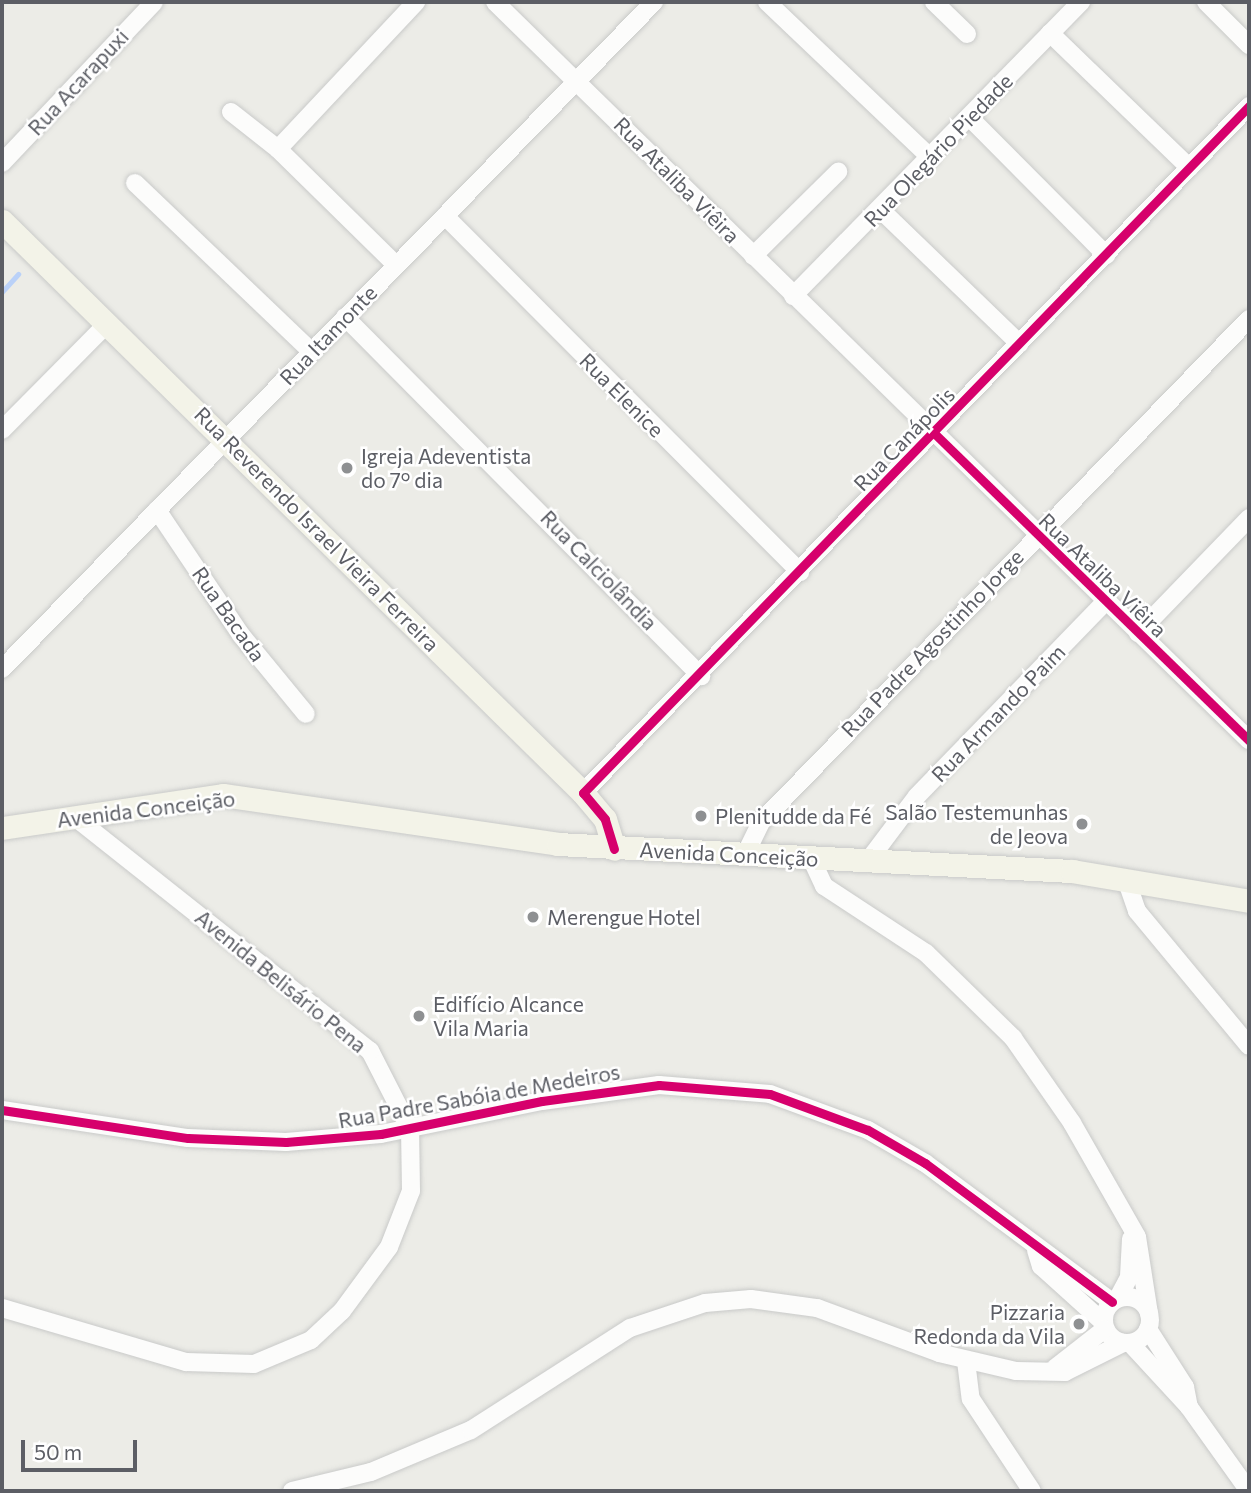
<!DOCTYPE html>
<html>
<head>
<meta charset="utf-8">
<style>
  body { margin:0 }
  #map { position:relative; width:1251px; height:1493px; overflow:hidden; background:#ecece7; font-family:Commissioner,sans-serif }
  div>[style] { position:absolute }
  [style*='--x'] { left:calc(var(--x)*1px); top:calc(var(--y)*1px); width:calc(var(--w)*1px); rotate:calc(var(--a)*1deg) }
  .stream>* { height:4.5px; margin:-2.25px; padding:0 2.25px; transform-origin:2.25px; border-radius:2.25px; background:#bad1f8 }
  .roads { filter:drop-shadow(0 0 2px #c9cac9) drop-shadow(0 0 2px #c9cac9) }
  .minor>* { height:18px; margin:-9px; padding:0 9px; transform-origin:9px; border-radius:9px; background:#fcfcfb }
  .minor>.ring { margin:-9px; padding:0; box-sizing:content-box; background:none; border:18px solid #fcfcfb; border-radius:50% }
  .major>* { height:23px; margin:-11.5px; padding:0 11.5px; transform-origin:11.5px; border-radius:11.5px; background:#f3f3e8 }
  .cycleway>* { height:9px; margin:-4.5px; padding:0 4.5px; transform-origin:4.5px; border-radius:4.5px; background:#d6006c }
  .dots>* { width:19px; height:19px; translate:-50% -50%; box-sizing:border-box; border:4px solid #fff; border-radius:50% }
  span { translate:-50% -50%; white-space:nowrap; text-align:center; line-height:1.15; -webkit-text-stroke:5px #fff; paint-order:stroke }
  .street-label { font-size:21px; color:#5c5e65 }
  .poi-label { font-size:21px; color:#5c5e65 }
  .left { translate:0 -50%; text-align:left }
  .right { translate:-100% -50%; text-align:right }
  .frame { position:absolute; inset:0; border:4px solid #5c5e65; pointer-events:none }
  .scale { position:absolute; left:21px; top:1440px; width:116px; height:32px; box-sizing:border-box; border:4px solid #5c5e65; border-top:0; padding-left:9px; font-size:21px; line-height:24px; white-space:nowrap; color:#5c5e65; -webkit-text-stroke:5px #fff; paint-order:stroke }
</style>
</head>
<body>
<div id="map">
  <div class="stream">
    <div style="--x:2;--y:292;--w:24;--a:-48"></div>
  </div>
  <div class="roads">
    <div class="minor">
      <div style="--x:495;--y:2;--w:1055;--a:44.39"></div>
      <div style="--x:767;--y:2;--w:226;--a:43.6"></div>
      <div style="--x:934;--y:2;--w:46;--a:44.1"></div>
      <div style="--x:1206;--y:2;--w:61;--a:45"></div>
      <div style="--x:1050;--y:33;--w:194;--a:44"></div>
      <div style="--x:231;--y:112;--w:60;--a:38.2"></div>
      <div style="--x:278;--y:149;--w:165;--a:44.5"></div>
      <div style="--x:971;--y:119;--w:192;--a:45.2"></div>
      <div style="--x:278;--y:149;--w:202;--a:-46.8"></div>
      <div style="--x:2;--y:163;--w:221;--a:-46.6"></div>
      <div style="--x:135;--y:183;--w:245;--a:43.7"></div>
      <div style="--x:880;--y:209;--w:194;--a:44"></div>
      <div style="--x:445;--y:216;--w:503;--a:45.08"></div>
      <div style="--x:753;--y:256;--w:120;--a:-44.7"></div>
      <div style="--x:793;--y:296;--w:412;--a:-45.6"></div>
      <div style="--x:345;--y:317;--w:506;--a:45.24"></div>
      <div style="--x:2;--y:430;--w:151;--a:-45.3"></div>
      <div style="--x:157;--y:510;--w:151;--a:56.1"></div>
      <div style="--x:241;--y:635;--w:102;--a:50.6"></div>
      <div style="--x:1138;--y:633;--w:160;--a:-46"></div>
      <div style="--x:2;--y:669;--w:933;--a:-45.65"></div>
      <div style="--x:583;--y:793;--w:957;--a:-45.89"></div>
      <div style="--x:745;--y:855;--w:37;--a:-64"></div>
      <div style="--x:761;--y:822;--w:701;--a:-45.87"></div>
      <div style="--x:811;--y:858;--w:31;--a:65"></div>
      <div style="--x:824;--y:886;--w:122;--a:33.3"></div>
      <div style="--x:926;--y:953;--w:122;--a:44.3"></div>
      <div style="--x:1013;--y:1038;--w:103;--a:55.2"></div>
      <div style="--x:1072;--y:1123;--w:131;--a:60.3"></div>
      <div style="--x:1137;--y:1237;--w:78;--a:81.1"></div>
      <div style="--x:868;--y:861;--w:81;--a:-53"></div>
      <div style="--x:917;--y:796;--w:272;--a:-45.9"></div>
      <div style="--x:1126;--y:879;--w:34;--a:71"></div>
      <div style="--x:1137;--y:911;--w:175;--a:50.3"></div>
      <div style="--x:2;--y:1110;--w:188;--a:8.6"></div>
      <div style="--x:188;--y:1138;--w:98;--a:2.3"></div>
      <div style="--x:286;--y:1142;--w:95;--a:-4.8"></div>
      <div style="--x:381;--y:1134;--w:164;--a:-11.6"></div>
      <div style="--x:542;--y:1101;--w:118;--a:-7.8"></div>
      <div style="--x:659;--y:1085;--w:111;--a:4.6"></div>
      <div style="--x:770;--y:1094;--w:104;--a:20.2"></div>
      <div style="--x:868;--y:1130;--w:66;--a:30.1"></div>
      <div style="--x:925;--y:1163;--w:233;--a:36.6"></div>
      <div style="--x:1036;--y:1250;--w:17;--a:73"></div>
      <div style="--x:1041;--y:1266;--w:84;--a:42.1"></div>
      <div class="ring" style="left:1104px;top:1297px;width:28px;height:28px"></div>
      <div style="--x:1118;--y:1298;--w:24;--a:-62"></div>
      <div style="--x:1129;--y:1277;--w:38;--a:-87"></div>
      <div style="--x:2;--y:1308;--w:192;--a:16.4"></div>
      <div style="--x:186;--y:1362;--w:68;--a:1.7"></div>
      <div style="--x:254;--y:1364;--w:62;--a:-22.8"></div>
      <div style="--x:311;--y:1340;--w:42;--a:-43.1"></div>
      <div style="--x:342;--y:1311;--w:79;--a:-53.7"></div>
      <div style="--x:389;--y:1247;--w:60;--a:-68.6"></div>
      <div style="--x:411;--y:1191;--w:62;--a:-90.9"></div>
      <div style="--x:410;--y:1129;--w:88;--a:-117.1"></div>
      <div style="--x:370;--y:1051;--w:378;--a:-141.6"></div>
      <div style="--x:1148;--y:1329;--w:69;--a:57.5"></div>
      <div style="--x:1185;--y:1387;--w:20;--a:79"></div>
      <div style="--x:1130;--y:1343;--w:87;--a:47.3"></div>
      <div style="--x:1189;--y:1407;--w:103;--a:54.5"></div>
      <div style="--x:966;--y:1361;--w:38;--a:83"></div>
      <div style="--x:971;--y:1399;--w:110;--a:56.5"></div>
      <div style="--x:1055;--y:1368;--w:63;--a:-38"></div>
      <div style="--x:292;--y:1491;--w:81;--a:-13.5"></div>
      <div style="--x:371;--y:1472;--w:108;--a:-22.8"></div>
      <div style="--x:471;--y:1430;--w:189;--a:-32.7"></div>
      <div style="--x:630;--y:1328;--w:79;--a:-18.4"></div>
      <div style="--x:705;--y:1303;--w:46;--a:-5"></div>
      <div style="--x:751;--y:1299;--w:67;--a:7.8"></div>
      <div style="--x:817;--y:1308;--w:130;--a:20.2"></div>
      <div style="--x:939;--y:1353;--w:79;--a:13.2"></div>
      <div style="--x:1016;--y:1371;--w:49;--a:1.2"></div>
      <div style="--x:1065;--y:1372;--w:65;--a:-26.6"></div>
    </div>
    <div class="major">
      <div style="--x:2;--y:221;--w:815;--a:44.55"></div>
      <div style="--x:583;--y:793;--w:34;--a:50"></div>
      <div style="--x:605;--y:819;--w:31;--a:73"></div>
      <div style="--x:2;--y:828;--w:223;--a:-8.5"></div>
      <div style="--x:223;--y:795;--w:339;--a:8.3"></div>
      <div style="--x:558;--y:844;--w:515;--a:3.01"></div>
      <div style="--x:1072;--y:871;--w:180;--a:9.6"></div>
    </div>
  </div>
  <div class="cycleway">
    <div style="--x:934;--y:433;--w:440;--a:44.3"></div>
    <div style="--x:614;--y:849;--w:31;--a:-107"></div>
    <div style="--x:605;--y:819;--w:34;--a:-130"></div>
    <div style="--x:583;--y:793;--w:957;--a:-45.89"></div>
    <div style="--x:2;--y:1110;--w:188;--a:8.6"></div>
    <div style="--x:188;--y:1138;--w:98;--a:2.3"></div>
    <div style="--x:286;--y:1142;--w:95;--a:-4.8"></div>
    <div style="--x:381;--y:1134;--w:164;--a:-11.6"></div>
    <div style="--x:542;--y:1101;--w:118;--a:-7.8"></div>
    <div style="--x:659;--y:1085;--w:111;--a:4.6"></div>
    <div style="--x:770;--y:1094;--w:104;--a:20.2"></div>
    <div style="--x:868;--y:1130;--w:66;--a:30.1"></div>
    <div style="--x:925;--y:1163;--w:233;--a:36.6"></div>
  </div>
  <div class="dots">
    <div style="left:347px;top:468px;background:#8e9092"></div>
    <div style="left:701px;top:816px;background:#8e9092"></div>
    <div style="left:1082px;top:824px;background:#8e9092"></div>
    <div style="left:533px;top:917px;background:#8e9092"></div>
    <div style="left:419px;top:1016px;background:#8e9092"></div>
    <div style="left:1079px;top:1324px;background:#8e9092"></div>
  </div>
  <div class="street-label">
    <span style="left:78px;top:82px;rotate:-47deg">Rua Acarapuxi</span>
    <span style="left:938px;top:150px;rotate:-46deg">Rua Olegário Piedade</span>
    <span style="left:677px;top:180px;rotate:45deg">Rua Ataliba Viêira</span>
    <span style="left:328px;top:335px;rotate:-46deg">Rua Itamonte</span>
    <span style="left:622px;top:395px;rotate:45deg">Rua Elenice</span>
    <span style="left:904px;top:439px;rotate:-46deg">Rua Canápolis</span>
    <span style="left:317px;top:529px;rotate:45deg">Rua Reverendo Israel Vieira Ferreira</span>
    <span style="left:599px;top:570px;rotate:46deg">Rua Calciolândia</span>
    <span style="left:1103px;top:575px;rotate:44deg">Rua Ataliba Viêira</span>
    <span style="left:229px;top:614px;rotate:55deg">Rua Bacada</span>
    <span style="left:932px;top:643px;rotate:-46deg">Rua Padre Agostinho Jorge</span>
    <span style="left:998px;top:713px;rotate:-46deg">Rua Armando Paim</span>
    <span style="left:146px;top:809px;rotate:-7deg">Avenida Conceição</span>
    <span style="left:729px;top:854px;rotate:3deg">Avenida Conceição</span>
    <span style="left:281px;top:981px;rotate:39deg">Avenida Belisário Pena</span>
    <span style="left:479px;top:1096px;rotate:-10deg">Rua Padre Sabóia de Medeiros</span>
  </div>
  <div class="poi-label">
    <span class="left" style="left:361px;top:468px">Igreja Adeventista<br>do 7º dia</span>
    <span class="right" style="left:1068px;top:824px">Salão Testemunhas<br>de Jeova</span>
    <span class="left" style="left:715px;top:816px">Plenitudde da Fé</span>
    <span class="left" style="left:547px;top:917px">Merengue Hotel</span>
    <span class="left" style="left:433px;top:1016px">Edifício Alcance<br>Vila Maria</span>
    <span class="right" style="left:1065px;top:1324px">Pizzaria<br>Redonda da Vila</span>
  </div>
  <div class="frame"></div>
  <div class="scale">50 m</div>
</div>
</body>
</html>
